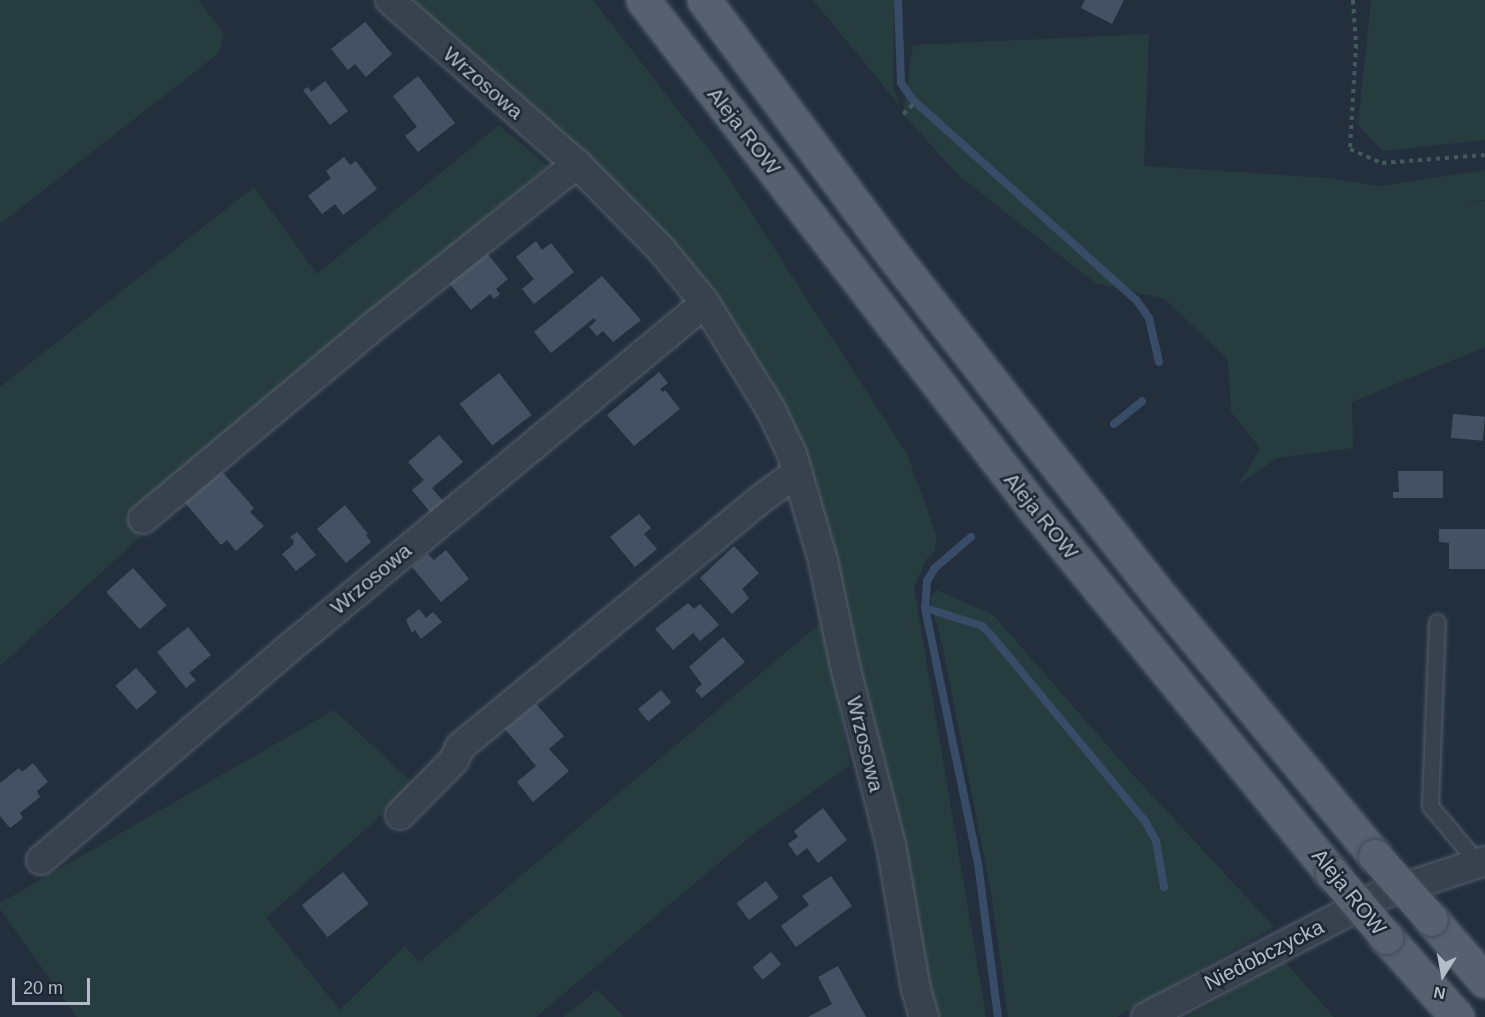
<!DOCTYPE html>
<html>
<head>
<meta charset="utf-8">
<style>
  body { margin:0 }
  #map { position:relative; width:1485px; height:1017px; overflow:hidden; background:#242f3e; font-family:Arial,sans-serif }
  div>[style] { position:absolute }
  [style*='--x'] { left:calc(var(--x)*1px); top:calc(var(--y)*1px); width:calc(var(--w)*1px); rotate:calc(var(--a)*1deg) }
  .green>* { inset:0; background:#263c3f }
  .stream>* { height:8px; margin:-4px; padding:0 4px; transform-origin:4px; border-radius:4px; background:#394c67 }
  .building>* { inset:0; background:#455162; transform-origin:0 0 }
  .path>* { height:4px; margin-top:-2px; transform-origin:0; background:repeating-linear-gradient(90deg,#44595c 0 4.5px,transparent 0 9px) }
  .roads { filter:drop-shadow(0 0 2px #565f6c) drop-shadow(0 0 2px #565f6c) }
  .lane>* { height:15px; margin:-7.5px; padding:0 7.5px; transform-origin:7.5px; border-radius:7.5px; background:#38414e }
  .street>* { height:28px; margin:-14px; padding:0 14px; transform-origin:14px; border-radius:14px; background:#38414e }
  .primary>* { height:33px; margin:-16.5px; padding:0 16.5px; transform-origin:16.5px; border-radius:16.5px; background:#56606e }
  .bridges { filter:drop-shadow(0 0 2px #414a57) drop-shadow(0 0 2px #414a57) }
  .primary-bridge>* { height:33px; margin:-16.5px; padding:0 16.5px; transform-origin:16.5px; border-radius:16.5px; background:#56606e }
  span { translate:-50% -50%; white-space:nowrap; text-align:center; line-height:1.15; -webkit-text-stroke:5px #1d2633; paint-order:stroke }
  .street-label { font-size:21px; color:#b4bcc9 }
  .north { position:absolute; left:1413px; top:945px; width:60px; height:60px; -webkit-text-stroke:4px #1d2633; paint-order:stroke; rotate:191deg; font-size:16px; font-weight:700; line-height:24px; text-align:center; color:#b4bcc9 }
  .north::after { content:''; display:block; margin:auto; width:21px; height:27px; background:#b4bcc9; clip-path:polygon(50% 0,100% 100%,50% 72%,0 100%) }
  .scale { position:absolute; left:12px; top:978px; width:78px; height:27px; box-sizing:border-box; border:3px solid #b4bcc9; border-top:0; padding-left:8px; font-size:18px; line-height:21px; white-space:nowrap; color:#b4bcc9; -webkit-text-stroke:4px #1d2633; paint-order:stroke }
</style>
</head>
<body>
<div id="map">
  <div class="green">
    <div style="clip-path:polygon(0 0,198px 0,224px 34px,219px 53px,0 224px)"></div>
    <div style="clip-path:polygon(406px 0,593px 0,719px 163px,907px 454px,937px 537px,934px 551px,927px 558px,914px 587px,986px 1017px,933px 1017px,823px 536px,710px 290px)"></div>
    <div style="clip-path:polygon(813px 0,894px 0,893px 85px,900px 106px)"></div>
    <div style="clip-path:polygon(1371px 0,1485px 0,1485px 140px,1383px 151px,1358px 125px)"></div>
    <div style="clip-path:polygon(1149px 34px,1144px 166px,1328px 178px,1380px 186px,1485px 170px,1485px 200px,1457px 203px,1485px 201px,1485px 347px,1352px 402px,1353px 448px,1277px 458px,1239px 484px,1260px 448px,1231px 412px,1228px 360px,1165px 299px,1095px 283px,957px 174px,903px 114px,913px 45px)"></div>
    <div style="clip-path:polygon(499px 125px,548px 166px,127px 519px,140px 537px,0 666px,0 387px,254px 187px,317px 274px)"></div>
    <div style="clip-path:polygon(937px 590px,993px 615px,1126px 767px,1274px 927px,1117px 1017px,1008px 1017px,991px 892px,942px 644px,930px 598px)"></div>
    <div style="clip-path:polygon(824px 620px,850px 765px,751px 836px,536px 1017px,77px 1017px,0 909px,0 903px,334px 710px,415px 785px,266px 918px,340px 1010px,405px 946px,419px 962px)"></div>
    <div style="clip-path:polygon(1284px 961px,1334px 1017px,1187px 1017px)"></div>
    <div style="clip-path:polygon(597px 990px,624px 1017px,563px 1017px)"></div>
  </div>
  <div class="stream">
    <div style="--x:898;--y:0;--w:83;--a:87.9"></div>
    <div style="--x:901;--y:83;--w:19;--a:55"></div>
    <div style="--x:912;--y:99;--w:302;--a:41.9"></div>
    <div style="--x:1137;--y:301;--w:21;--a:55"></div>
    <div style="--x:1149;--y:318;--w:45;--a:77.2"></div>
    <div style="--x:1114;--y:424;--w:36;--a:-39"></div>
    <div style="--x:971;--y:537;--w:48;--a:139.3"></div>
    <div style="--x:935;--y:568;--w:15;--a:122"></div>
    <div style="--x:927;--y:581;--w:27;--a:94"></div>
    <div style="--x:925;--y:608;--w:260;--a:78.3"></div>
    <div style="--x:978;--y:863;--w:155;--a:82.6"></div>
    <div style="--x:925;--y:608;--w:60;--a:17.5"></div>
    <div style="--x:982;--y:626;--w:13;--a:45"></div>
    <div style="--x:991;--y:635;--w:241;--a:50.4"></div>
    <div style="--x:1145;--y:821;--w:23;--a:61"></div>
    <div style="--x:1156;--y:841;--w:47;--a:80.1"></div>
  </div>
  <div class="building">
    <div style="clip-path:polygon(1085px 0,1124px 0,1112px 24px,1081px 8px)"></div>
    <div style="clip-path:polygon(365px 22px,392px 54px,366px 77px,355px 64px,348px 70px,331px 49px)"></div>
    <div style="clip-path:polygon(418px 76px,455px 123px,418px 152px,405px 136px,417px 127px,393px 96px)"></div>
    <div style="clip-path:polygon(325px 81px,348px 111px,330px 125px,303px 90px,308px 87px,311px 92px)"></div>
    <div style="clip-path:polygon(344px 157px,350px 165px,356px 161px,377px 189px,343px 215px,335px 204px,322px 214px,308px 196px,331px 178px,326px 171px)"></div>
    <div style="clip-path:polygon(536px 241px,542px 250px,551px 243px,574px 272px,534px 304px,522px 289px,534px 279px,516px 257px)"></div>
    <div style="clip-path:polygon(486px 252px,508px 279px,496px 289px,500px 294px,494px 299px,490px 294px,471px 310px,449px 283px)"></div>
    <div style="clip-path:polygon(602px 276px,641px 320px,613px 342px,603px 331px,597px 336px,589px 327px,596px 321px,594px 318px,551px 353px,534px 332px)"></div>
    <div style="clip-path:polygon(659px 372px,668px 383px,660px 389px,663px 392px,665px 390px,680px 409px,634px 446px,607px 415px)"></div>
    <div style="left:499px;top:373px;width:53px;height:50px;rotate:52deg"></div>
    <div style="left:1453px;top:414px;width:32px;height:24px;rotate:5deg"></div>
    <div style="clip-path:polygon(439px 435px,463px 462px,432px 488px,448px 507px,435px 518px,412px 490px,424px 480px,408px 462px)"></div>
    <div style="clip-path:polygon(218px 467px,254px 508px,250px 512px,264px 526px,236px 551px,227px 540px,221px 545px,181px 498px)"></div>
    <div style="clip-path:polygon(1398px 471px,1443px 471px,1443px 498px,1393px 498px,1393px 492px,1399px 492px)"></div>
    <div style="clip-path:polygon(345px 505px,368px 534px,366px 535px,371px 542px,346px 563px,317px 529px)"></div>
    <div style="clip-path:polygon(639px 514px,651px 528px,644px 534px,657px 549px,635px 567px,610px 537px)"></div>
    <div style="clip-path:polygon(1439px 529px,1485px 529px,1485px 569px,1449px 569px,1449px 543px,1439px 542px)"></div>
    <div style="clip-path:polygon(297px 532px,316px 555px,296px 571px,282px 554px,293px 545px,294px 541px,290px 537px)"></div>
    <div style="clip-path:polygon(734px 546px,759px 573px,742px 589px,749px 598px,732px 614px,700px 578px)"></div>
    <div style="clip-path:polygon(446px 550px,469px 579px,441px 602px,412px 567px,428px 554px,434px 560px)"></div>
    <div style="left:133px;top:568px;width:50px;height:36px;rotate:48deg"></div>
    <div style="clip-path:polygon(688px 603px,694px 609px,700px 604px,719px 625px,700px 641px,693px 633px,673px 650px,655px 629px)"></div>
    <div style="clip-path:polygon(419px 609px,426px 618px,433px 612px,442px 622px,421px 639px,415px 630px,412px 633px,406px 620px)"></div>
    <div style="clip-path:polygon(188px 627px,211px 655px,189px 673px,196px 680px,186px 688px,157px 652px)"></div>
    <div style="clip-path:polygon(723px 637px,745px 662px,702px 698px,695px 690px,702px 684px,689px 667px)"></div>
    <div style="left:136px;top:668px;width:32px;height:27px;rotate:49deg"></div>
    <div style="left:661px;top:690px;width:16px;height:30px;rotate:50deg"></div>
    <div style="clip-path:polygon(536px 704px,564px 736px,549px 749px,569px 771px,533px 802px,517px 782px,536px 766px,505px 729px)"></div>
    <div style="clip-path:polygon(33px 763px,48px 782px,37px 791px,40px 797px,20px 813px,23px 818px,10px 828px,0 816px,0 783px,19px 768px,22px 772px)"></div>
    <div style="clip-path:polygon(823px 808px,847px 840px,818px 863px,807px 848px,797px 856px,788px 844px,798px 837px,794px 831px)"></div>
    <div style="left:343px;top:872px;width:41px;height:53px;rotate:51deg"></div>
    <div style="clip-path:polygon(831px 876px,852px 906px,796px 947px,781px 926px,809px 905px,802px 896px)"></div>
    <div style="left:766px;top:881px;width:21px;height:37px;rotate:53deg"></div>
    <div style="left:771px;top:952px;width:16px;height:24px;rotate:50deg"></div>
    <div style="clip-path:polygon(838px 966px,866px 1017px,808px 1017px,832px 1004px,818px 977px)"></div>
  </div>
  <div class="path">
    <div style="--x:1353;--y:0;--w:44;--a:86.1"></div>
    <div style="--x:1356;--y:44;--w:105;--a:93.3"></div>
    <div style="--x:1350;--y:149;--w:35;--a:24"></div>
    <div style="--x:1382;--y:163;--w:103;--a:-4.4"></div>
    <div style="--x:903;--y:114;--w:18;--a:-43"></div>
  </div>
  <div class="roads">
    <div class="lane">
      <div style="--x:1437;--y:622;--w:184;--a:92.2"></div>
      <div style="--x:1430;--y:806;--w:75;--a:49.9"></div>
    </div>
    <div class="street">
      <div style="--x:390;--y:0;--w:249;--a:41.3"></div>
      <div style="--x:577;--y:164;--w:120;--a:45.3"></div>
      <div style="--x:661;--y:249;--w:70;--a:50.8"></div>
      <div style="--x:705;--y:303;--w:126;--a:58.3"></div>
      <div style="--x:771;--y:410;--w:49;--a:64.5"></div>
      <div style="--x:792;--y:454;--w:111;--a:73.8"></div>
      <div style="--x:823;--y:561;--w:111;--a:78.1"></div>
      <div style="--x:846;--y:670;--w:181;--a:75.6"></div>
      <div style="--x:891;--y:845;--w:146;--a:80.2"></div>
      <div style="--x:916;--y:989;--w:29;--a:74"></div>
      <div style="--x:143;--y:519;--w:296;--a:-39.9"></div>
      <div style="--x:370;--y:329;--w:265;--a:-38.6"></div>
      <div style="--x:400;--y:815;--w:77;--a:-45.5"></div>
      <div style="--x:454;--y:760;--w:14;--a:-65"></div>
      <div style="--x:460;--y:747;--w:396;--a:-39.5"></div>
      <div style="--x:766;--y:495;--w:39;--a:-36"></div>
      <div style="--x:41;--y:860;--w:333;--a:-40.5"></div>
      <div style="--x:294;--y:644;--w:534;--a:-39.68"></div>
      <div style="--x:1146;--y:1017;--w:262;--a:-27.5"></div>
      <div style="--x:1378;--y:896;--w:113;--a:-18.1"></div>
    </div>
    <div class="primary">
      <div style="--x:643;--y:0;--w:640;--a:52.43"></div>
      <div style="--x:1033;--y:507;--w:473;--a:50.8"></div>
      <div style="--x:704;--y:0;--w:316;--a:53.5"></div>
      <div style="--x:892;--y:254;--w:189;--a:52.1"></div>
      <div style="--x:1008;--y:403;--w:246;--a:51.8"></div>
      <div style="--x:1160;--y:596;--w:337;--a:50.4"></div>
      <div style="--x:1431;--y:919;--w:82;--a:48.9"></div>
      <div style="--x:1386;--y:937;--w:107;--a:48.4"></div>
    </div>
  </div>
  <div class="bridges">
    <div class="primary-bridge">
      <div style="--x:1375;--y:856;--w:84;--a:48.4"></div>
      <div style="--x:1332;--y:873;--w:84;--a:49.8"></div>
    </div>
  </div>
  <div class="street-label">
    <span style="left:483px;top:83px;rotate:41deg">Wrzosowa</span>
    <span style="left:744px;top:131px;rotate:52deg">Aleja ROW</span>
    <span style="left:1041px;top:516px;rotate:51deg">Aleja ROW</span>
    <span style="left:371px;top:579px;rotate:-40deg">Wrzosowa</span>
    <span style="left:865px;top:744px;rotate:76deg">Wrzosowa</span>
    <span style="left:1349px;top:892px;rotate:51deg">Aleja ROW</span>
    <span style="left:1264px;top:955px;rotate:-27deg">Niedobczycka</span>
  </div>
  <div class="north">N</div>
  <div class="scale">20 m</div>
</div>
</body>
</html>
